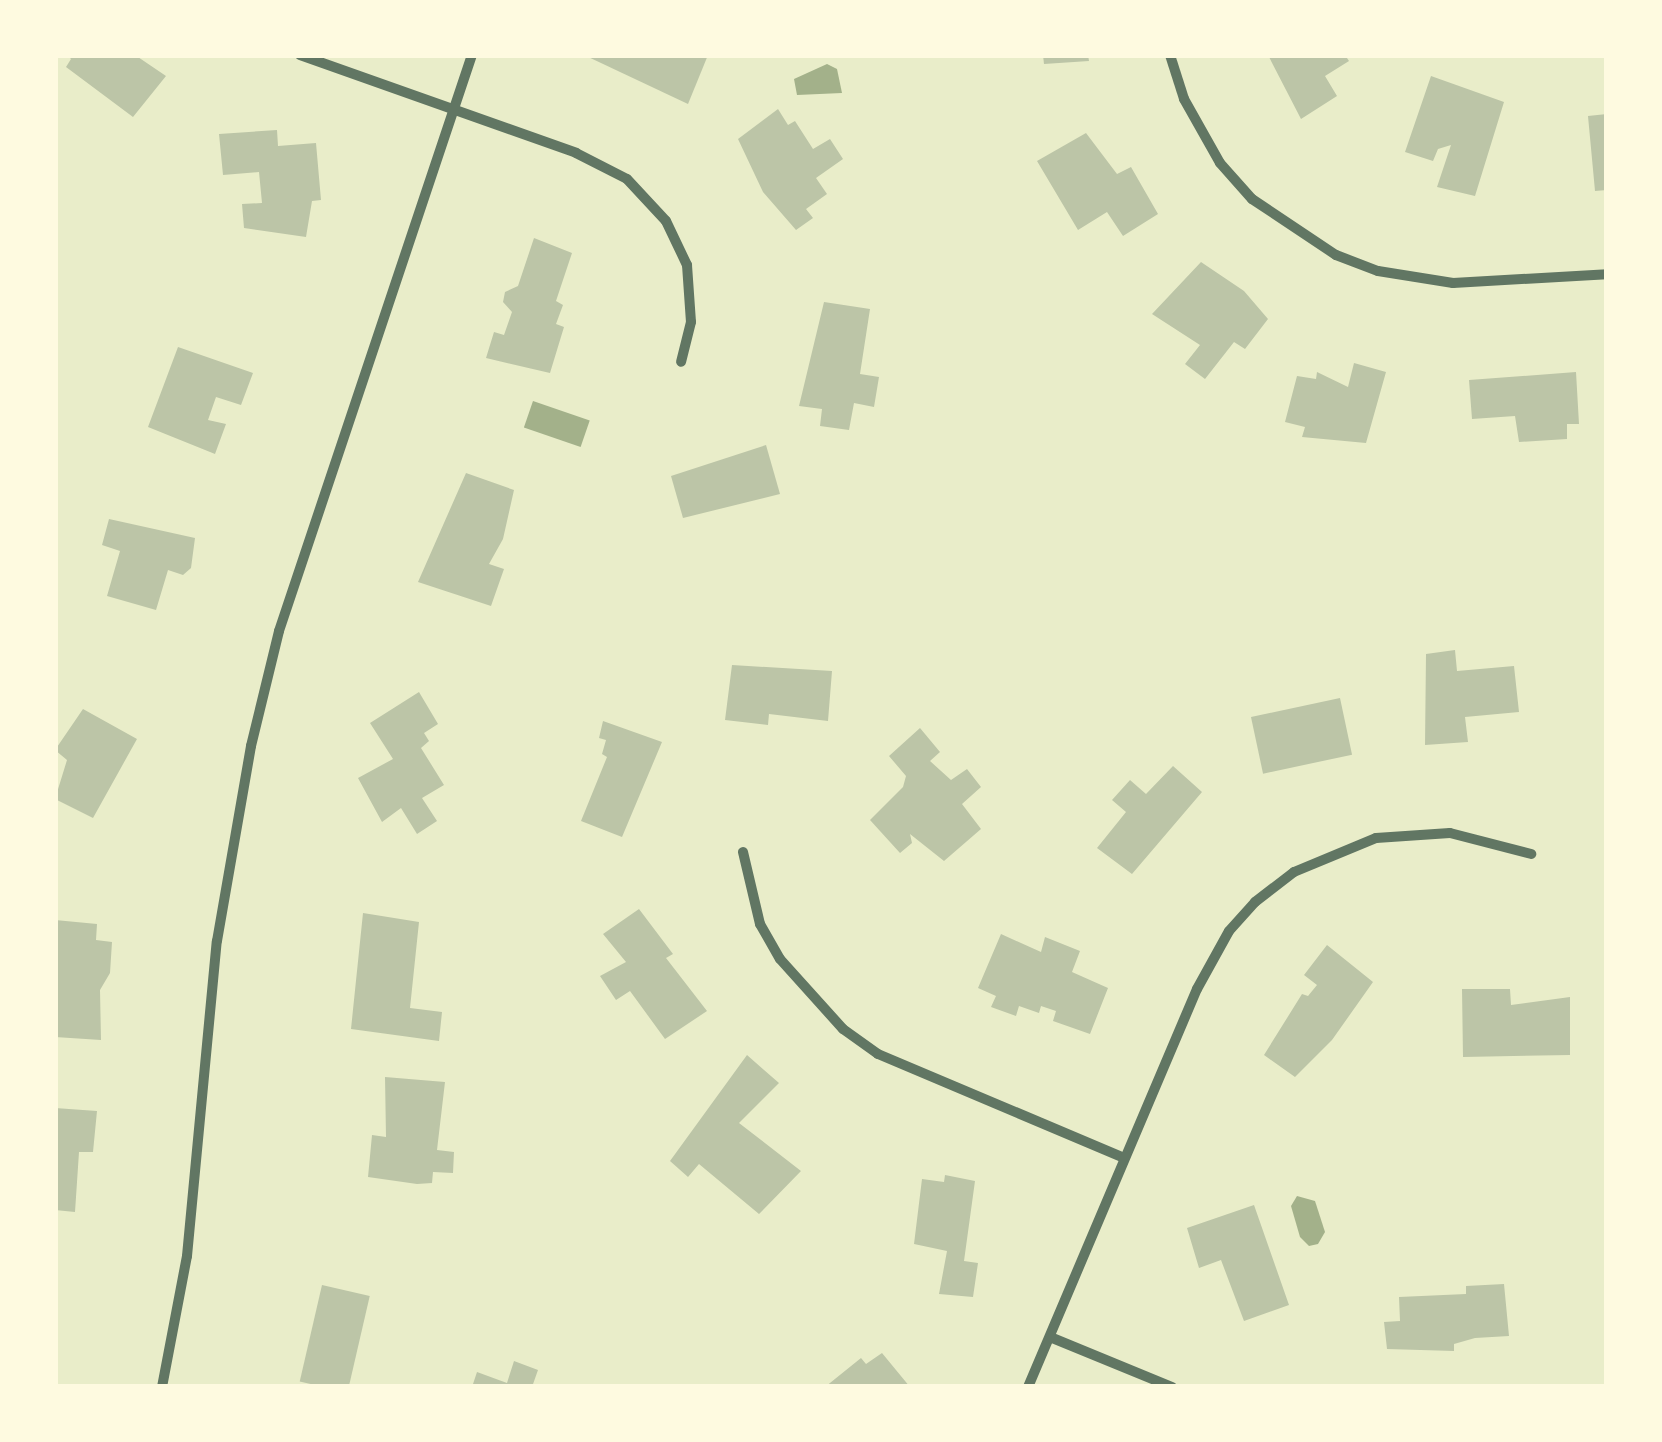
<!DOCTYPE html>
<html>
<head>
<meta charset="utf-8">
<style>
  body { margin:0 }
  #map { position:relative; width:1662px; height:1442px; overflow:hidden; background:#e9edc9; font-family:Raleway,sans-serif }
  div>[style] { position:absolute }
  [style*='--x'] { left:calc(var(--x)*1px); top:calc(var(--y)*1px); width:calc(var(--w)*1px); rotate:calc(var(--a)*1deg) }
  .water>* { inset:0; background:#a3b18a; transform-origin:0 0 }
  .building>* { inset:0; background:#bcc5a7; transform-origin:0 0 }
  .minor>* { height:10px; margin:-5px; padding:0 5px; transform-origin:5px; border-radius:5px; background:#617663 }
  span { translate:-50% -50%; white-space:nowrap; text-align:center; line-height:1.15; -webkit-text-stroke:8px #fefae0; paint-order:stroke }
  .frame { position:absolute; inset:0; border:58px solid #fefae0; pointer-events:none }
</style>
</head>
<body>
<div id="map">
  <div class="water">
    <div style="clip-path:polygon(827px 64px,837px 69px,842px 93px,797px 95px,794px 79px)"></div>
    <div style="left:533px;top:401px;width:60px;height:28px;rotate:19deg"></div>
    <div style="clip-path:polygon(1297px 1196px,1315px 1201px,1325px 1232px,1318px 1244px,1309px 1246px,1300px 1237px,1291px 1206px)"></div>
  </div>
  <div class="building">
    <div style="clip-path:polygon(67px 55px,135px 55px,166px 76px,133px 117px,66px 67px,71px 59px)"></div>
    <div style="clip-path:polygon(584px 55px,708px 55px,688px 104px)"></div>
    <div style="clip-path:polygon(1043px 55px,1088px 55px,1089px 61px,1044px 64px)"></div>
    <div style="clip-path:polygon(1268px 55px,1345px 55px,1349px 61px,1325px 76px,1337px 96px,1301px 119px)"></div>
    <div style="clip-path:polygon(1431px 76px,1504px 102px,1475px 196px,1437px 187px,1451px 145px,1438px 149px,1433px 161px,1405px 152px)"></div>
    <div style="clip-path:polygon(778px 109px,788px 125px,795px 121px,813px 149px,830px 139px,843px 159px,816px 178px,827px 194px,806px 209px,813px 218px,796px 230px,763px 192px,738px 139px)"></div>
    <div style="clip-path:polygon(1607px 114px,1607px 190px,1595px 191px,1588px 116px)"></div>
    <div style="clip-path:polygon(277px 130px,278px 146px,316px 143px,321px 200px,312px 201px,306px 237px,244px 228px,242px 204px,262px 203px,259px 172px,223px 175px,219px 134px)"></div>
    <div style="clip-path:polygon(1086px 133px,1117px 174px,1131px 167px,1158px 214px,1123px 236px,1107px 212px,1078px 230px,1037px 161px)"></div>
    <div style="clip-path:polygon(534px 238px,572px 253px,556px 301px,563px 305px,556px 324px,564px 327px,550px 373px,486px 358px,494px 332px,504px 335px,512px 312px,503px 302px,505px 292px,518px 286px)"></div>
    <div style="clip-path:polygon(1201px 262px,1244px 291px,1268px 319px,1245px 349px,1234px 342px,1205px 379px,1185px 364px,1200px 345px,1152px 314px)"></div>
    <div style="clip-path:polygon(824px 302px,870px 309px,860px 374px,879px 377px,874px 407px,854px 403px,849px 430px,820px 426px,822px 409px,799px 406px)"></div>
    <div style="clip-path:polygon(178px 347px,253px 373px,241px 405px,216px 397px,208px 420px,226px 424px,215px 454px,148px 427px)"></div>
    <div style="clip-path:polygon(1354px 363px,1386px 372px,1366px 443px,1302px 437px,1305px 427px,1285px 422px,1297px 376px,1316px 379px,1317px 372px,1348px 387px)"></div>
    <div style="clip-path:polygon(1576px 372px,1579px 424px,1567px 424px,1567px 439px,1519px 442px,1515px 416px,1472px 419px,1469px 380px)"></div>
    <div style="clip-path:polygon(766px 445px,780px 494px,683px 518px,671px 476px)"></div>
    <div style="clip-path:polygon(466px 473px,514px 490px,503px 539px,489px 564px,504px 569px,491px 606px,418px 582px)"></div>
    <div style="clip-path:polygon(109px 519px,195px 538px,191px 568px,183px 575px,168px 570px,156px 610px,107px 596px,120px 551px,102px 545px)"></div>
    <div style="clip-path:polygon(1455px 650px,1457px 671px,1514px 666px,1519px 712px,1465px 717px,1468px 742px,1425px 745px,1426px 654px)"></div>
    <div style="clip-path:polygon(732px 665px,832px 671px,828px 721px,769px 714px,768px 725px,725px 720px)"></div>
    <div style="clip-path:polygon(419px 692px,438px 724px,424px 733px,429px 741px,421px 748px,444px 785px,422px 798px,437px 821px,417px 834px,401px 808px,382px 822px,358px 778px,393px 759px,370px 723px)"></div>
    <div style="left:1340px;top:698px;width:58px;height:91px;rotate:78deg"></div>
    <div style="clip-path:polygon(83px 709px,137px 739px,93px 818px,55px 799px,67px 760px,55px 750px)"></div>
    <div style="clip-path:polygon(603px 721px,662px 742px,622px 837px,581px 821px,607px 757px,602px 754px,606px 740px,599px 738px)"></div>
    <div style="clip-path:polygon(920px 728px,940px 752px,930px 761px,951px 780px,967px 769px,981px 787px,962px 804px,981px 829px,944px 861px,910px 834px,912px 843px,900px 853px,870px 820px,903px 787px,906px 776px,889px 756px)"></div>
    <div style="clip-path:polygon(1173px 766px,1202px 792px,1132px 874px,1097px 848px,1126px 812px,1112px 800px,1130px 780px,1146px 794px)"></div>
    <div style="clip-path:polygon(639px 909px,673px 954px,666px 958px,707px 1011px,665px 1039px,630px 991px,616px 1000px,600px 976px,626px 962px,603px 934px)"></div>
    <div style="clip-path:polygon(363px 913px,419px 922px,410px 1008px,442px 1012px,439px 1041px,351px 1029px)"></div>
    <div style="clip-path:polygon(55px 920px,97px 924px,96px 940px,112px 942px,110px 973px,100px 990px,101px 1040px,55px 1037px)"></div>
    <div style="clip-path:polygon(1001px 934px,1041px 952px,1045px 937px,1080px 951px,1072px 972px,1108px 988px,1090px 1034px,1053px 1021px,1056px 1011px,1041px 1006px,1039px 1013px,1019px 1006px,1016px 1016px,991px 1007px,996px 996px,978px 988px)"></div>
    <div style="clip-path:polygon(1327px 945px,1373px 982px,1332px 1040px,1295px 1077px,1264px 1055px,1302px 994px,1308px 996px,1317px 985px,1304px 975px)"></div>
    <div style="clip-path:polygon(1462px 989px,1510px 989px,1511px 1005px,1570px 997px,1570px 1055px,1463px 1057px)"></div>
    <div style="clip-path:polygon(747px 1055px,779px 1083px,739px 1123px,801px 1171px,759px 1214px,699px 1164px,688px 1177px,670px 1161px)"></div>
    <div style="clip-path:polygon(385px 1077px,445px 1082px,437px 1150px,454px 1152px,453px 1173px,433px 1172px,432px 1183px,417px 1184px,368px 1177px,372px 1135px,386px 1137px)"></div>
    <div style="clip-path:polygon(55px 1108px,97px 1111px,93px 1152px,79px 1152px,75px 1212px,55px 1210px)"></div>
    <div style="clip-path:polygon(945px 1175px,975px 1181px,964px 1261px,978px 1263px,973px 1297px,939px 1294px,947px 1251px,914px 1244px,922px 1179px,944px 1182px)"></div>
    <div style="clip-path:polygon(1254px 1205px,1289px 1305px,1244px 1321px,1221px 1260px,1199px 1268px,1187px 1228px)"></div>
    <div style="clip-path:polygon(1504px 1284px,1509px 1336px,1475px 1338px,1454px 1344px,1454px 1351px,1387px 1349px,1384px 1322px,1400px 1321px,1399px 1297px,1466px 1294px,1466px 1286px)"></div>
    <div style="left:322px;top:1285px;width:49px;height:99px;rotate:13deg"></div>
    <div style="clip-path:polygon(882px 1353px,910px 1387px,825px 1387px,861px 1358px,866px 1364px)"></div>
    <div style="clip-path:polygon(514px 1361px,538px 1370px,532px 1387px,472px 1387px,477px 1372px,507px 1383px)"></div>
  </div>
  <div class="minor">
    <div style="--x:300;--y:55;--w:293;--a:19.5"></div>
    <div style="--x:576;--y:153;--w:57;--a:27"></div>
    <div style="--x:627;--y:179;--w:57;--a:47.1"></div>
    <div style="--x:666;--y:221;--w:49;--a:64.5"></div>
    <div style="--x:687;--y:265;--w:57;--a:86"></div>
    <div style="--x:691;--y:322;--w:41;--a:104"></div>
    <div style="--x:1170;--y:55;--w:46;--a:72.3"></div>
    <div style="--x:1184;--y:99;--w:73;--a:60.6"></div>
    <div style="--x:1220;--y:163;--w:48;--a:48.4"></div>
    <div style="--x:1252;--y:199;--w:101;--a:33.7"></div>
    <div style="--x:1336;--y:255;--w:45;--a:20.9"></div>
    <div style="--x:1378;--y:271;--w:76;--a:9.1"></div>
    <div style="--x:1453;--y:283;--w:154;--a:-3.3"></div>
    <div style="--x:743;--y:852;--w:74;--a:76.7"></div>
    <div style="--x:760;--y:924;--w:40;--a:60.3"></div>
    <div style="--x:780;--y:959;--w:94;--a:48"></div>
    <div style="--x:843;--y:1029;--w:43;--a:35.5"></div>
    <div style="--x:878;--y:1054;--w:267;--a:22.9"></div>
    <div style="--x:1050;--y:1337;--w:132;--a:22.3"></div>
    <div style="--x:162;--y:1387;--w:133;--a:-79.2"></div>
    <div style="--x:187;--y:1256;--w:316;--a:-84.6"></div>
    <div style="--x:217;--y:941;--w:198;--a:-80.1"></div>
    <div style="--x:251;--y:746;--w:118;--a:-76.3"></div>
    <div style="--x:279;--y:631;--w:607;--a:-71.48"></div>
    <div style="--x:1028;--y:1387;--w:432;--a:-67"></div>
    <div style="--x:1197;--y:989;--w:66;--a:-61.1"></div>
    <div style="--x:1229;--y:931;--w:39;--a:-48"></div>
    <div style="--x:1255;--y:902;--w:49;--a:-37.6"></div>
    <div style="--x:1294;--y:872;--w:89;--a:-22.5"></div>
    <div style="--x:1376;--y:838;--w:74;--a:-3.9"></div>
    <div style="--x:1450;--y:833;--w:84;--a:14.5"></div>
  </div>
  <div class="frame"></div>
</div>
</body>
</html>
